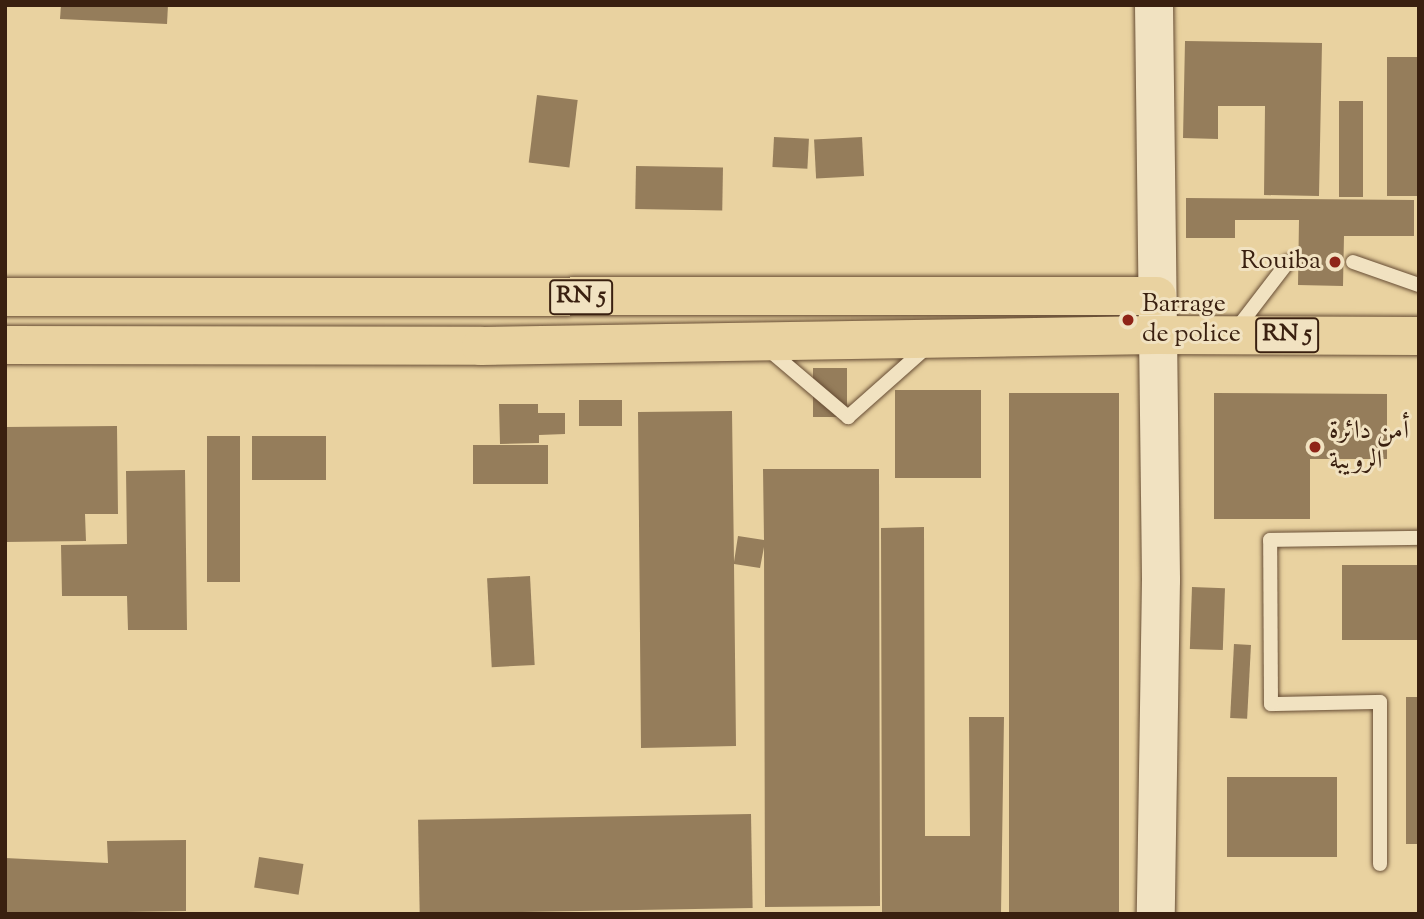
<!DOCTYPE html>
<html>
<head>
<meta charset="utf-8">
<style>
  body { margin:0 }
  #map { position:relative; width:1424px; height:919px; overflow:hidden; background:#e9d2a0; font-family:"Sorts Mill Goudy",Amiri,serif }
  div>[style] { position:absolute }
  [style*='--x'] { left:calc(var(--x)*1px); top:calc(var(--y)*1px); width:calc(var(--w)*1px); rotate:calc(var(--a)*1deg) }
  .building>* { inset:0; background:#957d5b; transform-origin:0 0 }
  .roads { filter:drop-shadow(0 0 2px #664c34) drop-shadow(0 0 2px #664c34) }
  .lane>* { height:14px; margin:-7px; padding:0 7px; transform-origin:7px; border-radius:7px; background:#f1e2c1 }
  .secondary>* { height:38px; margin:-19px; padding:0 19px; transform-origin:19px; border-radius:19px; background:#f1e2c1 }
  .highway>* { height:38px; margin:-19px; padding:0 19px; transform-origin:19px; border-radius:19px; background:#e9d2a0 }
  .dots>* { width:19px; height:19px; translate:-50% -50%; box-sizing:border-box; border:4px solid #f1e2c1; border-radius:50% }
  span { translate:-50% -50%; white-space:nowrap; text-align:center; line-height:1.15; -webkit-text-stroke:6px #f1e2c1; paint-order:stroke }
  .shield-label span { padding:2px 5px; background:#f1e2c1; border:2px solid; border-radius:5px; -webkit-text-stroke-width:0 }
  .shield-label { font-size:24px; color:#3a2010; font-weight:700 }
  .poi-label { font-size:26px; color:#3a2010 }
  .right { translate:-100% -50%; text-align:right }
  .left { translate:0 -50%; text-align:left }
  .frame { position:absolute; inset:0; border:7px solid #3a2010; pointer-events:none }
</style>
</head>
<body>
<div id="map">
  <div class="building">
    <div style="clip-path:polygon(61px 5px,168px 5px,167px 24px,60px 19px)"></div>
    <div style="clip-path:polygon(1185px 41px,1322px 43px,1319px 196px,1264px 195px,1265px 106px,1218px 106px,1218px 139px,1183px 138px)"></div>
    <div style="left:1387px;top:57px;width:32px;height:139px"></div>
    <div style="left:537px;top:95px;width:41px;height:68px;rotate:7deg"></div>
    <div style="left:1339px;top:101px;width:24px;height:96px"></div>
    <div style="left:774px;top:137px;width:35px;height:30px;rotate:3deg"></div>
    <div style="left:862px;top:137px;width:39px;height:48px;rotate:87deg"></div>
    <div style="left:636px;top:166px;width:87px;height:43px;rotate:1deg"></div>
    <div style="clip-path:polygon(1186px 198px,1414px 200px,1414px 236px,1344px 236px,1343px 286px,1298px 285px,1299px 220px,1235px 220px,1235px 238px,1186px 238px)"></div>
    <div style="left:813px;top:368px;width:34px;height:49px"></div>
    <div style="left:895px;top:390px;width:86px;height:88px"></div>
    <div style="left:1009px;top:393px;width:110px;height:521px"></div>
    <div style="clip-path:polygon(1214px 393px,1387px 394px,1387px 459px,1310px 459px,1310px 519px,1214px 519px)"></div>
    <div style="left:579px;top:400px;width:43px;height:26px"></div>
    <div style="clip-path:polygon(499px 404px,538px 404px,538px 413px,565px 413px,565px 434px,539px 435px,539px 443px,500px 444px)"></div>
    <div style="clip-path:polygon(732px 411px,734px 562px,738px 536px,764px 540px,763px 469px,879px 469px,880px 906px,765px 907px,764px 547px,760px 568px,734px 564px,736px 746px,641px 748px,638px 412px)"></div>
    <div style="clip-path:polygon(117px 426px,118px 514px,85px 514px,86px 541px,5px 542px,5px 427px)"></div>
    <div style="left:240px;top:436px;width:146px;height:33px;rotate:90deg"></div>
    <div style="left:252px;top:436px;width:74px;height:44px"></div>
    <div style="left:548px;top:445px;width:39px;height:75px;rotate:90deg"></div>
    <div style="clip-path:polygon(185px 470px,187px 630px,128px 630px,127px 596px,62px 596px,61px 545px,127px 544px,126px 471px)"></div>
    <div style="clip-path:polygon(924px 527px,925px 836px,970px 836px,969px 717px,1004px 717px,1001px 914px,882px 914px,881px 528px)"></div>
    <div style="left:1342px;top:565px;width:77px;height:75px"></div>
    <div style="left:530px;top:576px;width:89px;height:43px;rotate:87deg"></div>
    <div style="left:1192px;top:587px;width:33px;height:62px;rotate:2deg"></div>
    <div style="left:1234px;top:644px;width:17px;height:74px;rotate:3deg"></div>
    <div style="left:1406px;top:697px;width:13px;height:147px"></div>
    <div style="left:1227px;top:777px;width:110px;height:80px"></div>
    <div style="left:751px;top:814px;width:94px;height:333px;rotate:89deg"></div>
    <div style="clip-path:polygon(186px 840px,186px 911px,5px 914px,5px 858px,108px 863px,107px 841px)"></div>
    <div style="left:259px;top:857px;width:45px;height:31px;rotate:9deg"></div>
  </div>
  <div class="roads">
    <div class="lane">
      <div style="--x:1353;--y:262;--w:70;--a:19.2"></div>
      <div style="--x:1235;--y:331;--w:87;--a:-52.5"></div>
      <div style="--x:769;--y:350;--w:104;--a:40.3"></div>
      <div style="--x:848;--y:417;--w:107;--a:-41.6"></div>
      <div style="--x:1380;--y:864;--w:162;--a:-90"></div>
      <div style="--x:1380;--y:702;--w:109;--a:178.9"></div>
      <div style="--x:1271;--y:704;--w:164;--a:-90.3"></div>
      <div style="--x:1270;--y:540;--w:149;--a:-0.8"></div>
    </div>
    <div class="secondary">
      <div style="--x:1154;--y:5;--w:575;--a:89.3"></div>
      <div style="--x:1161;--y:580;--w:334;--a:90.9"></div>
    </div>
    <div class="highway">
      <div style="--x:5;--y:297;--w:1152;--a:-0.05"></div>
      <div style="--x:5;--y:345;--w:476;--a:0.1"></div>
      <div style="--x:481;--y:346;--w:675;--a:-0.93"></div>
      <div style="--x:1156;--y:335;--w:263;--a:0.2"></div>
    </div>
  </div>
  <div class="dots">
    <div style="left:1335px;top:262px;background:#8f2418"></div>
    <div style="left:1128px;top:320px;background:#8f2418"></div>
    <div style="left:1315px;top:447px;background:#8f2418"></div>
  </div>
  <div class="shield-label">
    <span style="left:581px;top:297px">RN 5</span>
    <span style="left:1287px;top:335px">RN 5</span>
  </div>
  <div class="poi-label">
    <span class="right" style="left:1321px;top:262px">Rouiba</span>
    <span class="left" style="left:1142px;top:320px">Barrage<br>de police</span>
    <span class="left" style="left:1329px;top:447px">أمن دائرة<br>الرويبة</span>
  </div>
  <div class="frame"></div>
</div>
</body>
</html>
